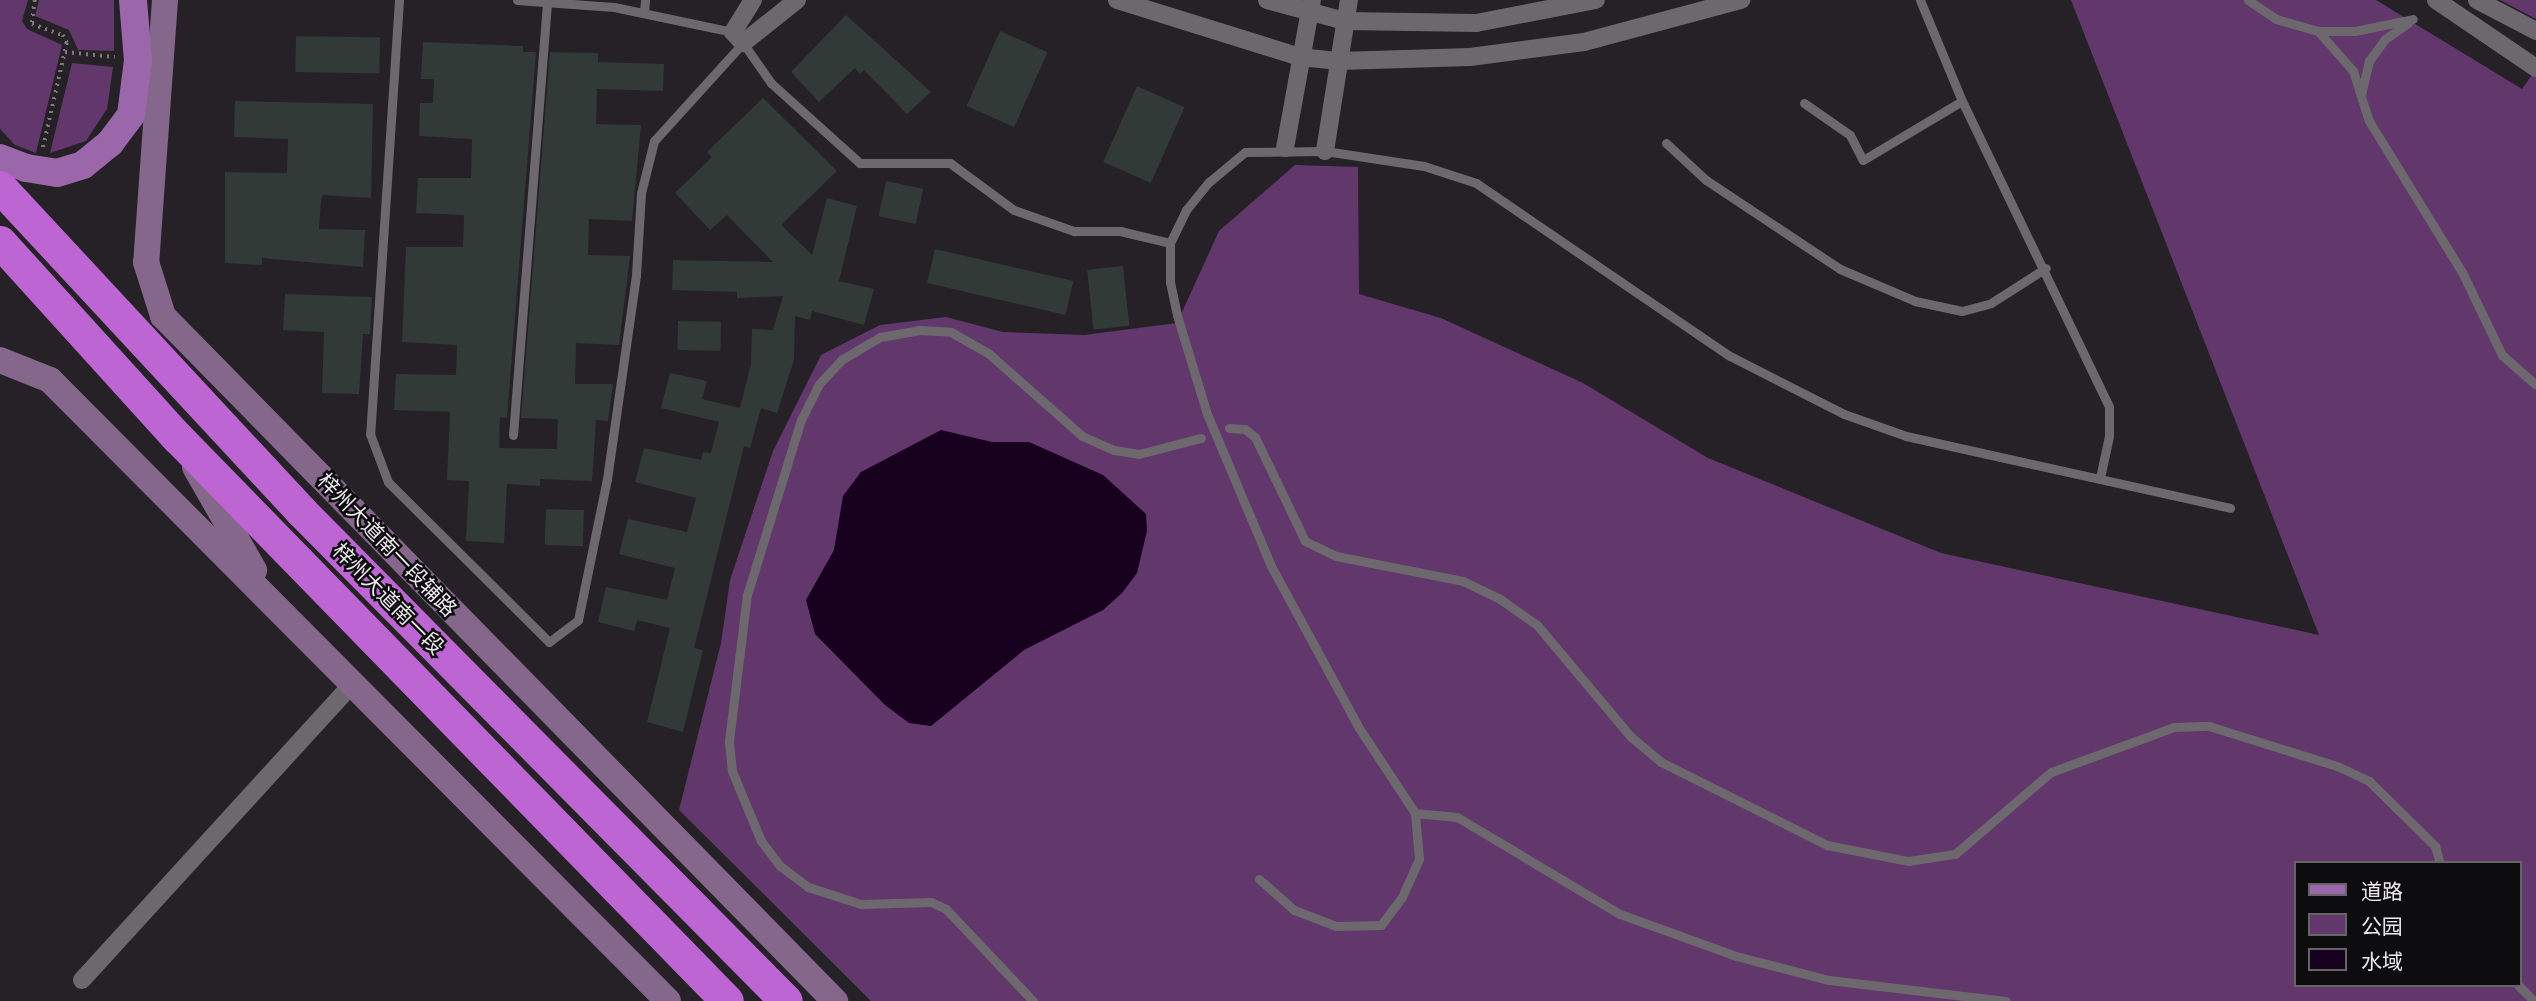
<!DOCTYPE html>
<html>
<head>
<meta charset="utf-8">
<style>
  body { margin:0 }
  #map { position:relative; width:2536px; height:1001px; overflow:hidden; background:#252126; font-family:"Public Sans","Noto Sans SC",sans-serif }
  div>[style] { position:absolute }
  [style*='--x'] { left:calc(var(--x)*1px); top:calc(var(--y)*1px); width:calc(var(--w)*1px); rotate:calc(var(--a)*1deg) }
  .green>* { inset:0; background:#61376c }
  .water>* { inset:0; background:#18011f }
  .building>* { inset:0; background:#323a37; transform-origin:0 0 }
  .path>* { height:3.5px; margin-top:-1.75px; transform-origin:0; background:repeating-linear-gradient(90deg,#7e7a7f 0 2px,transparent 0 7px) }
  .lane>* { height:9px; margin:-4.5px; padding:0 4.5px; transform-origin:4.5px; border-radius:4.5px; background:#6d686e }
  .street>* { height:18px; margin:-9px; padding:0 9px; transform-origin:9px; border-radius:9px; background:#6d686e }
  .secondary>* { height:26px; margin:-13px; padding:0 13px; transform-origin:13px; border-radius:13px; background:#85678c }
  .primary>* { height:28px; margin:-14px; padding:0 14px; transform-origin:14px; border-radius:14px; background:#9c66ab }
  .highway>* { height:33px; margin:-16.5px; padding:0 16.5px; transform-origin:16.5px; border-radius:16.5px; background:#bc65d3 }
  span { translate:-50% -50%; white-space:nowrap; text-align:center; line-height:1.15; -webkit-text-stroke:5px #0d0c0e; paint-order:stroke }
  .street-label { font-size:21px; color:#ece9ed }
  .legend { position:absolute; left:2294px; top:861px; width:228px; height:126px; box-sizing:border-box; background:#0d0c0e; border:2px solid #666467; margin:0; padding:9px 12px; list-style:none; font-size:21px; color:#ece9ed }
  .legend li { display:flex; align-items:center; gap:14px; height:35px }
  .legend b { width:35px; border:2px solid #666467 }
</style>
</head>
<body>
<div id="map">
  <div class="green">
    <div style="clip-path:polygon(0 0,28px 0,22px 21px,27px 29px,62px 45px,36px 153px,15px 145px,0 129px)"></div>
    <div style="clip-path:polygon(39px 0,114px 0,114px 51px,78px 50px,69px 30px,35px 16px)"></div>
    <div style="clip-path:polygon(evenodd,2071px 0,2376px 0,2522px 89px,2536px 69px,2536px 1001px,871px 1001px,679px 810px,721px 643px,730px 580px,773px 451px,821px 355px,880px 325px,946px 317px,1003px 332px,1084px 335px,1177px 323px,1219px 231px,1295px 165px,1358px 167px,1359px 294px,1441px 318px,1583px 383px,1708px 458px,1941px 553px,2319px 635px,2071px 0,2296px 863px,2520px 863px,2520px 985px,2296px 985px,2296px 863px)"></div>
    <div style="clip-path:polygon(2500px 0,2536px 0,2536px 19px)"></div>
    <div style="clip-path:polygon(72px 63px,113px 67px,107px 109px,86px 141px,50px 153px)"></div>
  </div>
  <div class="water">
    <div style="clip-path:polygon(941px 430px,992px 442px,1029px 442px,1103px 475px,1146px 514px,1147px 531px,1137px 573px,1122px 593px,1103px 610px,1024px 650px,931px 726px,909px 723px,885px 705px,815px 634px,806px 600px,834px 550px,843px 496px,861px 472px)"></div>
  </div>
  <div class="building">
    <div style="clip-path:polygon(846px 15px,931px 92px,907px 114px,864px 70px,860px 74px,855px 68px,819px 102px,791px 72px)"></div>
    <div style="left:1000px;top:31px;width:52px;height:82px;rotate:24deg"></div>
    <div style="left:296px;top:36px;width:84px;height:36px;rotate:1deg"></div>
    <div style="clip-path:polygon(423px 42px,523px 46px,523px 52px,536px 52px,507px 418px,500px 417px,499px 448px,557px 449px,558px 419px,521px 418px,550px 52px,598px 53px,598px 62px,664px 64px,663px 91px,597px 89px,596px 124px,641px 125px,632px 221px,589px 219px,588px 255px,630px 256px,619px 345px,576px 343px,575px 384px,613px 384px,608px 421px,596px 420px,592px 481px,540px 479px,540px 486px,507px 484px,504px 543px,466px 541px,469px 481px,447px 480px,450px 412px,394px 410px,396px 374px,456px 375px,457px 345px,402px 342px,406px 247px,463px 247px,464px 215px,416px 213px,418px 178px,471px 178px,472px 139px,419px 136px,420px 103px,433px 103px,434px 79px,421px 79px)"></div>
    <div style="left:1137px;top:86px;width:52px;height:83px;rotate:24deg"></div>
    <div style="clip-path:polygon(763px 98px,837px 171px,781px 225px,812px 255px,827px 198px,857px 206px,839px 281px,874px 289px,864px 325px,812px 311px,810px 320px,795px 316px,794px 360px,777px 413px,761px 408px,750px 448px,744px 446px,694px 648px,703px 650px,683px 732px,647px 722px,670px 628px,637px 620px,634px 631px,598px 622px,606px 587px,667px 600px,675px 568px,619px 554px,628px 519px,687px 532px,696px 498px,635px 482px,644px 448px,701px 460px,703px 452px,711px 453px,719px 422px,661px 408px,670px 373px,707px 381px,702px 399px,740px 408px,751px 364px,752px 329px,773px 330px,783px 296px,737px 298px,737px 292px,672px 290px,673px 260px,773px 262px,727px 215px,710px 230px,675px 193px,712px 157px,707px 152px)"></div>
    <div style="clip-path:polygon(235px 101px,373px 104px,371px 198px,323px 195px,321px 200px,319px 229px,365px 230px,363px 267px,262px 258px,262px 265px,225px 263px,225px 172px,287px 173px,288px 139px,234px 137px)"></div>
    <div style="left:886px;top:181px;width:38px;height:36px;rotate:12deg"></div>
    <div style="left:935px;top:249px;width:142px;height:35px;rotate:13deg"></div>
    <div style="left:1123px;top:266px;width:60px;height:36px;rotate:84deg"></div>
    <div style="clip-path:polygon(285px 294px,372px 297px,370px 334px,363px 334px,359px 394px,322px 393px,324px 332px,283px 330px)"></div>
    <div style="left:678px;top:321px;width:43px;height:29px;rotate:1deg"></div>
    <div style="left:546px;top:509px;width:38px;height:36px;rotate:2deg"></div>
  </div>
  <div class="path">
    <div style="--x:35;--y:0;--w:24;--a:97"></div>
    <div style="--x:32;--y:24;--w:33;--a:20"></div>
    <div style="--x:63;--y:35;--w:9;--a:63"></div>
    <div style="--x:67;--y:43;--w:109;--a:102.8"></div>
    <div style="--x:65;--y:52;--w:50;--a:5.7"></div>
  </div>
  <div class="lane">
    <div style="--x:399;--y:0;--w:435;--a:93.8"></div>
    <div style="--x:370;--y:434;--w:51;--a:69.4"></div>
    <div style="--x:388;--y:482;--w:227;--a:44.8"></div>
    <div style="--x:549;--y:642;--w:36;--a:-37"></div>
    <div style="--x:578;--y:620;--w:144;--a:-78.4"></div>
    <div style="--x:607;--y:479;--w:206;--a:-81.9"></div>
    <div style="--x:636;--y:275;--w:82;--a:-86.5"></div>
    <div style="--x:641;--y:193;--w:54;--a:-76"></div>
    <div style="--x:654;--y:141;--w:132;--a:-47.8"></div>
    <div style="--x:743;--y:43;--w:49;--a:55"></div>
    <div style="--x:771;--y:83;--w:120;--a:42"></div>
    <div style="--x:860;--y:163;--w:90;--a:0"></div>
    <div style="--x:950;--y:163;--w:79;--a:36.3"></div>
    <div style="--x:1014;--y:210;--w:64;--a:19.3"></div>
    <div style="--x:1074;--y:231;--w:46;--a:0"></div>
    <div style="--x:1120;--y:231;--w:51;--a:13.5"></div>
    <div style="--x:517;--y:0;--w:97;--a:4.1"></div>
    <div style="--x:614;--y:7;--w:122;--a:11.9"></div>
    <div style="--x:1920;--y:0;--w:109;--a:67.4"></div>
    <div style="--x:1962;--y:101;--w:339;--a:64.3"></div>
    <div style="--x:2109;--y:407;--w:29;--a:90"></div>
    <div style="--x:2109;--y:436;--w:43;--a:102.1"></div>
    <div style="--x:2248;--y:0;--w:34;--a:34"></div>
    <div style="--x:2276;--y:19;--w:44;--a:15.9"></div>
    <div style="--x:2318;--y:31;--w:37;--a:0"></div>
    <div style="--x:2355;--y:31;--w:59;--a:-11.7"></div>
    <div style="--x:644;--y:12;--w:12;--a:-85"></div>
    <div style="--x:2318;--y:31;--w:53;--a:48.8"></div>
    <div style="--x:2353;--y:71;--w:52;--a:72.3"></div>
    <div style="--x:2369;--y:121;--w:177;--a:58.4"></div>
    <div style="--x:2462;--y:272;--w:92;--a:64.3"></div>
    <div style="--x:2502;--y:355;--w:45;--a:41.4"></div>
    <div style="--x:2361;--y:95;--w:35;--a:-77"></div>
    <div style="--x:2369;--y:61;--w:27;--a:-54"></div>
    <div style="--x:2385;--y:39;--w:28;--a:-35"></div>
    <div style="--x:1804;--y:103;--w:56;--a:34.8"></div>
    <div style="--x:1850;--y:135;--w:28;--a:63"></div>
    <div style="--x:1863;--y:160;--w:115;--a:-30.8"></div>
    <div style="--x:1666;--y:143;--w:54;--a:42.8"></div>
    <div style="--x:1706;--y:180;--w:161;--a:33.6"></div>
    <div style="--x:1840;--y:269;--w:82;--a:23.1"></div>
    <div style="--x:1915;--y:301;--w:48;--a:12"></div>
    <div style="--x:1962;--y:311;--w:30;--a:-15"></div>
    <div style="--x:1991;--y:303;--w:65;--a:-32.5"></div>
    <div style="--x:1229;--y:428;--w:16;--a:4"></div>
    <div style="--x:1245;--y:429;--w:13;--a:39"></div>
    <div style="--x:1255;--y:437;--w:115;--a:64.3"></div>
    <div style="--x:1305;--y:541;--w:34;--a:26"></div>
    <div style="--x:1336;--y:556;--w:129;--a:11.1"></div>
    <div style="--x:1463;--y:581;--w:41;--a:25.9"></div>
    <div style="--x:1500;--y:599;--w:45;--a:35.1"></div>
    <div style="--x:1537;--y:625;--w:145;--a:50"></div>
    <div style="--x:1630;--y:736;--w:40;--a:40"></div>
    <div style="--x:1661;--y:762;--w:186;--a:26.6"></div>
    <div style="--x:1827;--y:845;--w:83;--a:11.2"></div>
    <div style="--x:1908;--y:861;--w:48;--a:-8.5"></div>
    <div style="--x:1955;--y:854;--w:126;--a:-40.5"></div>
    <div style="--x:2051;--y:772;--w:131;--a:-20.1"></div>
    <div style="--x:2174;--y:727;--w:35;--a:-2"></div>
    <div style="--x:2209;--y:726;--w:134;--a:17.4"></div>
    <div style="--x:2337;--y:766;--w:35;--a:25"></div>
    <div style="--x:2369;--y:781;--w:93;--a:44.6"></div>
    <div style="--x:2435;--y:846;--w:18;--a:74"></div>
    <div style="--x:513;--y:435;--w:434;--a:-85.5"></div>
    <div style="--x:1415;--y:813;--w:42;--a:5.4"></div>
    <div style="--x:1457;--y:817;--w:190;--a:30.8"></div>
    <div style="--x:1620;--y:914;--w:123;--a:19.9"></div>
    <div style="--x:1736;--y:956;--w:96;--a:14.5"></div>
    <div style="--x:1829;--y:980;--w:178;--a:6.8"></div>
    <div style="--x:1259;--y:879;--w:47;--a:41.5"></div>
    <div style="--x:1294;--y:910;--w:45;--a:20.9"></div>
    <div style="--x:1336;--y:926;--w:45;--a:-1.3"></div>
    <div style="--x:1381;--y:925;--w:35;--a:-53"></div>
    <div style="--x:1402;--y:897;--w:42;--a:-65.9"></div>
    <div style="--x:1419;--y:859;--w:46;--a:-95"></div>
    <div style="--x:1415;--y:813;--w:102;--a:-123.4"></div>
    <div style="--x:1359;--y:728;--w:184;--a:-118.5"></div>
    <div style="--x:1271;--y:566;--w:165;--a:-112.8"></div>
    <div style="--x:1207;--y:414;--w:103;--a:-106.9"></div>
    <div style="--x:1177;--y:315;--w:34;--a:-102"></div>
    <div style="--x:1170;--y:282;--w:39;--a:-90"></div>
    <div style="--x:1170;--y:243;--w:37;--a:-64"></div>
    <div style="--x:1186;--y:210;--w:36;--a:-51"></div>
    <div style="--x:1209;--y:182;--w:47;--a:-39.8"></div>
    <div style="--x:1245;--y:152;--w:80;--a:-0.7"></div>
    <div style="--x:1325;--y:151;--w:100;--a:8.6"></div>
    <div style="--x:1424;--y:166;--w:55;--a:18.1"></div>
    <div style="--x:1476;--y:183;--w:307;--a:34.3"></div>
    <div style="--x:1730;--y:356;--w:128;--a:27"></div>
    <div style="--x:1844;--y:414;--w:66;--a:19.5"></div>
    <div style="--x:1906;--y:436;--w:332;--a:12.5"></div>
    <div style="--x:2518;--y:985;--w:23;--a:45"></div>
    <div style="--x:1033;--y:1001;--w:127;--a:-133.4"></div>
    <div style="--x:946;--y:909;--w:17;--a:-155"></div>
    <div style="--x:931;--y:902;--w:70;--a:178.4"></div>
    <div style="--x:861;--y:904;--w:56;--a:-162.2"></div>
    <div style="--x:808;--y:887;--w:35;--a:-143"></div>
    <div style="--x:780;--y:866;--w:31;--a:-127"></div>
    <div style="--x:761;--y:841;--w:76;--a:-112.5"></div>
    <div style="--x:732;--y:771;--w:30;--a:-96"></div>
    <div style="--x:729;--y:741;--w:147;--a:-83"></div>
    <div style="--x:747;--y:595;--w:183;--a:-72.9"></div>
    <div style="--x:801;--y:420;--w:40;--a:-63.4"></div>
    <div style="--x:819;--y:384;--w:33;--a:-47"></div>
    <div style="--x:841;--y:360;--w:45;--a:-30.5"></div>
    <div style="--x:880;--y:337;--w:39;--a:-10"></div>
    <div style="--x:918;--y:330;--w:33;--a:3"></div>
    <div style="--x:951;--y:332;--w:43;--a:29.6"></div>
    <div style="--x:988;--y:353;--w:125;--a:41.4"></div>
    <div style="--x:1082;--y:436;--w:35;--a:24"></div>
    <div style="--x:1114;--y:450;--w:25;--a:9"></div>
    <div style="--x:1139;--y:454;--w:64;--a:-14.5"></div>
  </div>
  <div class="street">
    <div style="--x:753;--y:0;--w:38;--a:122"></div>
    <div style="--x:733;--y:32;--w:15;--a:48"></div>
    <div style="--x:743;--y:43;--w:69;--a:-38.5"></div>
    <div style="--x:1117;--y:0;--w:192;--a:17.3"></div>
    <div style="--x:1300;--y:57;--w:39;--a:6"></div>
    <div style="--x:1339;--y:61;--w:131;--a:-1.7"></div>
    <div style="--x:1470;--y:57;--w:115;--a:-7.5"></div>
    <div style="--x:1584;--y:42;--w:163;--a:-15"></div>
    <div style="--x:1267;--y:0;--w:81;--a:15.1"></div>
    <div style="--x:1345;--y:21;--w:131;--a:0.9"></div>
    <div style="--x:1476;--y:23;--w:122;--a:-10.9"></div>
    <div style="--x:2436;--y:0;--w:121;--a:34.2"></div>
    <div style="--x:2477;--y:0;--w:67;--a:27.7"></div>
    <div style="--x:1285;--y:148;--w:150;--a:-79.7"></div>
    <div style="--x:1325;--y:151;--w:153;--a:-81"></div>
    <div style="--x:82;--y:980;--w:402;--a:-47.6"></div>
  </div>
  <div class="secondary">
    <div style="--x:165;--y:0;--w:263;--a:94.1"></div>
    <div style="--x:146;--y:262;--w:57;--a:72.5"></div>
    <div style="--x:163;--y:316;--w:960;--a:45.55"></div>
    <div style="--x:0;--y:360;--w:54;--a:21.8"></div>
    <div style="--x:50;--y:380;--w:876;--a:45.14"></div>
    <div style="--x:195;--y:467;--w:119;--a:60.2"></div>
  </div>
  <div class="primary">
    <div style="--x:0;--y:158;--w:28;--a:21"></div>
    <div style="--x:26;--y:168;--w:31;--a:9"></div>
    <div style="--x:57;--y:173;--w:27;--a:-17"></div>
    <div style="--x:83;--y:165;--w:35;--a:-39"></div>
    <div style="--x:110;--y:143;--w:35;--a:-53"></div>
    <div style="--x:131;--y:115;--w:55;--a:-82.7"></div>
    <div style="--x:138;--y:60;--w:60;--a:-94.8"></div>
  </div>
  <div class="highway">
    <div style="--x:0;--y:187;--w:442;--a:47.1"></div>
    <div style="--x:301;--y:511;--w:689;--a:45.29"></div>
    <div style="--x:0;--y:242;--w:265;--a:47.8"></div>
    <div style="--x:178;--y:438;--w:786;--a:45.72"></div>
  </div>
  <div class="street-label">
    <span style="left:387px;top:545px;rotate:46deg">梓州大道南一段辅路</span>
    <span style="left:388px;top:599px;rotate:45deg">梓州大道南一段</span>
  </div>
  <ul class="legend">
  <li><b style="height:9px;background:#9c66ab"></b>道路</li>
  <li><b style="height:19px;background:#61376c"></b>公园</li>
  <li><b style="height:19px;background:#18011f"></b>水域</li>
  </ul>
</div>
</body>
</html>
